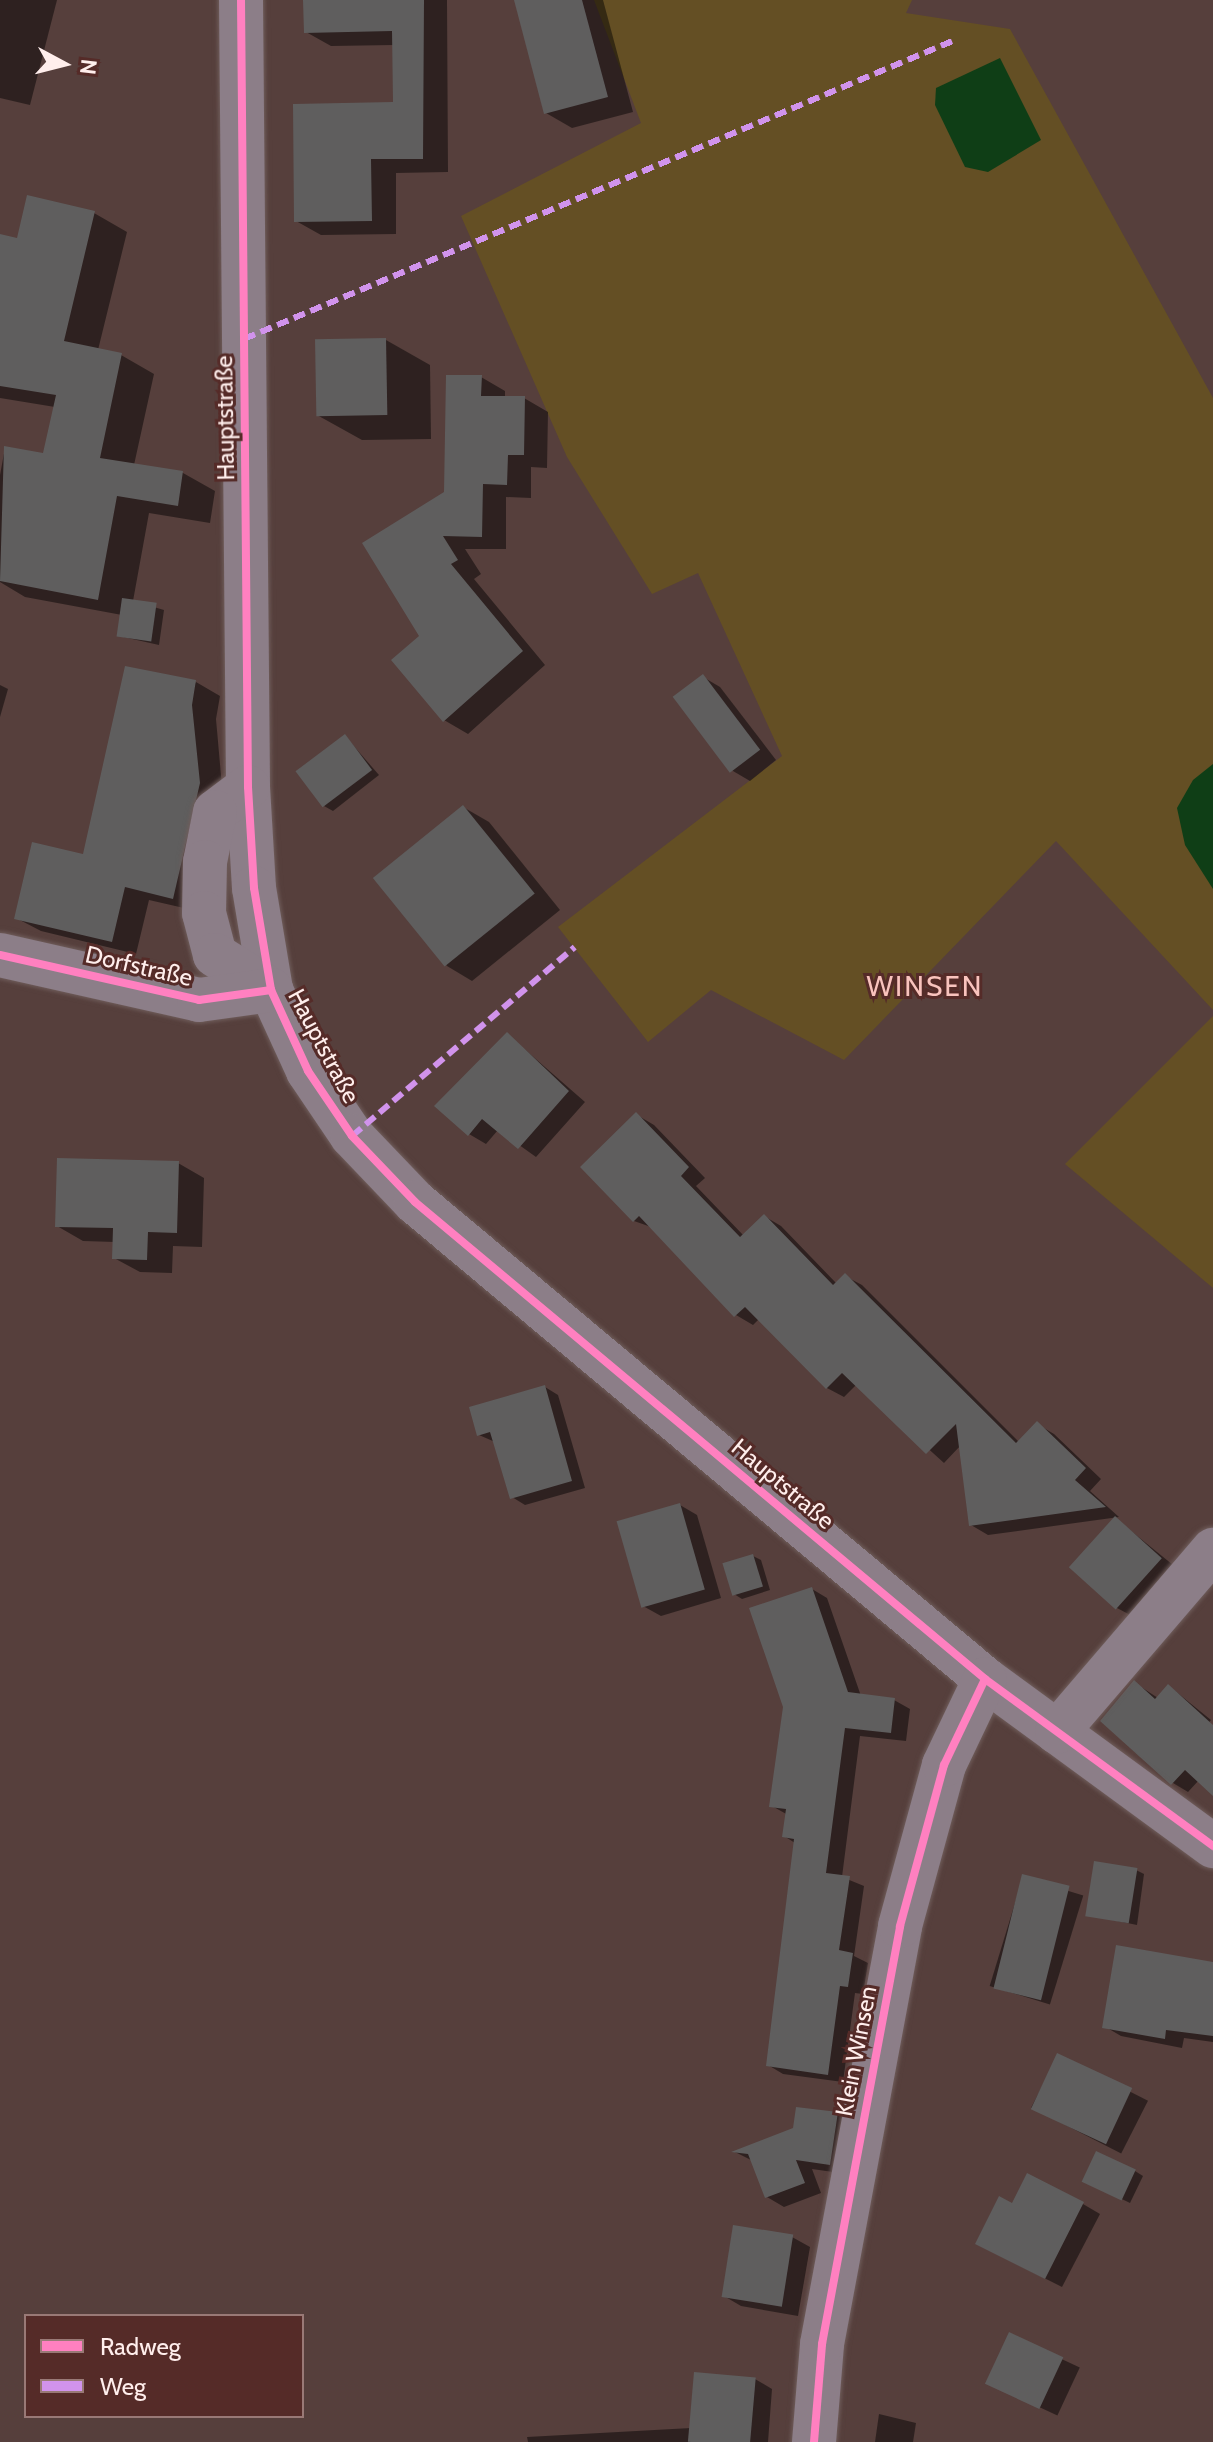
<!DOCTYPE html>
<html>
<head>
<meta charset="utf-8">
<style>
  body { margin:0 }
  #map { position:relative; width:1213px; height:2442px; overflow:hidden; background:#563f3c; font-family:Cabin,sans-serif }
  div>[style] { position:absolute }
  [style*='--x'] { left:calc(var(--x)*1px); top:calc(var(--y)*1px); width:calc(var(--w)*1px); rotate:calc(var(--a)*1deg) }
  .green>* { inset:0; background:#644f24 }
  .water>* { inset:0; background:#0f3e16 }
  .shadow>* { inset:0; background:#0007; transform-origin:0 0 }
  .building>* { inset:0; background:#5f5e5e; transform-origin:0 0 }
  .roads { filter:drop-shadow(0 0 2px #6f5d5b) drop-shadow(0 0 2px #6f5d5b) }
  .minor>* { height:44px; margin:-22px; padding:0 22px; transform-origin:22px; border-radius:22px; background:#8c7e88 }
  .quiet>* { height:6px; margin-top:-3px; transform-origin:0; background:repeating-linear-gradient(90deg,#d193ec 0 12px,transparent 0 18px) }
  .cycleway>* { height:8px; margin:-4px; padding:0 4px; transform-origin:4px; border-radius:4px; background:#ff80c0 }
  span { translate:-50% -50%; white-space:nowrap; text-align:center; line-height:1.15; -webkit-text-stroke:6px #552b28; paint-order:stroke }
  .street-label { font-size:24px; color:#ffeeec }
  .quarter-label { font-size:28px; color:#f9c3bd; letter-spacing:2px }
  .legend { position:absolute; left:24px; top:2314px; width:280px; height:104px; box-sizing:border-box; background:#552b28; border:2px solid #997976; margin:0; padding:10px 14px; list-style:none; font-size:24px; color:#ffeeec }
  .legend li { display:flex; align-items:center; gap:16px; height:40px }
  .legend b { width:40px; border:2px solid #997976 }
  .north { position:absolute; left:24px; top:24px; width:80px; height:80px; -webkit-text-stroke:6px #552b28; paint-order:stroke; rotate:97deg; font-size:22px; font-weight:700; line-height:32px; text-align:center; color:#ffeeec }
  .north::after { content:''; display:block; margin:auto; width:28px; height:36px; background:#ffeeec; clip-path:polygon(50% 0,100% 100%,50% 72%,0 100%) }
</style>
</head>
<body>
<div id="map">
  <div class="green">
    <div style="clip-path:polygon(594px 0,912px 0,906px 13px,1010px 29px,1213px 398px,1213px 1010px,1056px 841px,844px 1060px,711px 990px,648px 1042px,558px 927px,782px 756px,698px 573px,652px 594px,567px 457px,461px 216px,641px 123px)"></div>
    <div style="clip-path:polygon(1213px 1016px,1213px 1288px,1065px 1164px)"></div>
  </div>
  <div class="water">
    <div style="clip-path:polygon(1000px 58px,1041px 140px,988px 172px,965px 167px,935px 105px,936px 88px)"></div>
    <div style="clip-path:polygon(1213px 764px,1213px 889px,1185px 845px,1177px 808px,1193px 780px)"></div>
  </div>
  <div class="shadow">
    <div style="clip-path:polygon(0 0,57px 0,30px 105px,0 98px)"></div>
    <div style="clip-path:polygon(305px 0,447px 0,448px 172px,396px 173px,396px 234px,321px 235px,296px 221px,395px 104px,394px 45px,331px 46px,306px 32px)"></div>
    <div style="clip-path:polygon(516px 0,603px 0,633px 112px,572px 128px,546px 113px)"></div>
    <div style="clip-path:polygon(29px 198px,94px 213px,127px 232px,98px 350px,121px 355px,154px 374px,134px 465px,183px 473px,215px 491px,210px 523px,149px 513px,133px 601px,164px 610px,159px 645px,119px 636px,122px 615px,25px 597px,0 582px,0 475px,5px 448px,45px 456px,55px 407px,0 398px,0 246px,18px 240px)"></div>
    <div style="clip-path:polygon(386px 340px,430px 365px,431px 439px,362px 440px,317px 415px)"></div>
    <div style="clip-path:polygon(481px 377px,505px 391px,505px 398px,524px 398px,548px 412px,547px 468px,531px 467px,531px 498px,506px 497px,506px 549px,465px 549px,481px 574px,474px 579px,545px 665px,468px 734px,444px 720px,422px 637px,446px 493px)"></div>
    <div style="clip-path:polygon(703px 677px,720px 687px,776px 760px,750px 781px,733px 771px,676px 698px)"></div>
    <div style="clip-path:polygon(196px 682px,220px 696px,216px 719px,223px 798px,197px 911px,149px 900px,136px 954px,41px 931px,16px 918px,85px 856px)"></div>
    <div style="clip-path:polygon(0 685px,8px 689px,0 717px)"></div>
    <div style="clip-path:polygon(345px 736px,379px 775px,333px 811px,324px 806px)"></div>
    <div style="clip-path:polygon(463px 807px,489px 822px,560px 910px,472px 981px,447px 966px,376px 879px)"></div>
    <div style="clip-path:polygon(507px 1034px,585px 1102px,536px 1157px,498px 1130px,486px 1144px,469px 1134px)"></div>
    <div style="clip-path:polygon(637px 1115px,654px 1125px,705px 1178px,696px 1186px,744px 1236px,764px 1216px,781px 1226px,837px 1284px,845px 1276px,862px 1285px,1019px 1442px,1037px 1424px,1054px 1434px,1101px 1479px,1090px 1491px,1119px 1517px,988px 1535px,971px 1525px,961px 1445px,944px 1463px,857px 1384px,844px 1397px,827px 1388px,759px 1319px,753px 1325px,736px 1315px,654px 1228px,634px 1221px,582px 1167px)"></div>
    <div style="clip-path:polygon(178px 1163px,204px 1178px,202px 1247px,173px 1246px,172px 1273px,140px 1272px,114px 1258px,115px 1242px,83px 1241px,57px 1226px)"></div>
    <div style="clip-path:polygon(545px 1387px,558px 1395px,585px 1488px,525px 1505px,512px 1497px,495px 1442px,479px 1435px)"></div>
    <div style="clip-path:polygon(680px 1505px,697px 1515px,721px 1598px,661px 1616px,643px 1606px)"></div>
    <div style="clip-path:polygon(1115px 1518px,1178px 1569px,1134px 1617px,1117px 1608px)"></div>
    <div style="clip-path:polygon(753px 1556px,761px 1560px,770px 1590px,742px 1599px,734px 1594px)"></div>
    <div style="clip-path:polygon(812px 1589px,827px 1598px,861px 1696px,894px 1700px,910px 1709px,906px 1741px,860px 1736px,842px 1877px,864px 1886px,854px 1956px,868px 1963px,863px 1994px,855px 1993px,843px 2082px,783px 2074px,768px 2065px,795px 1843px,784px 1836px,788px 1815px,772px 1806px)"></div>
    <div style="clip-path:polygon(1135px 1683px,1158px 1698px,1169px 1686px,1211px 1720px,1205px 1727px,1213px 1734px,1213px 1794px,1199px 1780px,1188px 1792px,1173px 1783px)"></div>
    <div style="clip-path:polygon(1136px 1870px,1144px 1874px,1137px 1925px,1088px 1915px)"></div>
    <div style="left:1023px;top:1877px;width:63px;height:114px;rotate:17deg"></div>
    <div style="clip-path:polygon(1213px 1996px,1213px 2042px,1184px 2038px,1182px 2048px,1121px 2036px,1104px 2026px)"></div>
    <div style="left:1058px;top:2055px;width:101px;height:59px;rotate:27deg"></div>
    <div style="clip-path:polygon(837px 2114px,854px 2124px,847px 2174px,812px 2169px,821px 2193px,784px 2207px,767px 2197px,753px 2161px,735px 2152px)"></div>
    <div style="clip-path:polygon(1135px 2171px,1143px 2176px,1130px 2203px,1093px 2185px)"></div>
    <div style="clip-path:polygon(1083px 2204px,1100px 2214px,1062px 2287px,995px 2253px,1013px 2205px)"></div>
    <div style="clip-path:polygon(792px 2237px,810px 2247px,798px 2316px,741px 2306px,724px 2296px)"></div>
    <div style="left:1010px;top:2335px;width:77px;height:53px;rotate:25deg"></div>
    <div style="clip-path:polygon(755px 2379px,772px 2389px,768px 2442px,528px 2442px,527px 2437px,691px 2428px)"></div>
    <div style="clip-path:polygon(879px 2414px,916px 2423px,913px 2442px,875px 2442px)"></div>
  </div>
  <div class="building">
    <div style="clip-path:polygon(303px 0,424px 0,423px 159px,371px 159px,372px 221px,294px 222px,293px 104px,393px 102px,392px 31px,304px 33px)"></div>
    <div style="clip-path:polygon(514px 0,582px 0,608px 97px,544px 114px)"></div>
    <div style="clip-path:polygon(27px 195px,95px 211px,64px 341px,122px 353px,100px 458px,183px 471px,178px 506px,117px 496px,98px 600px,0 581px,4px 446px,43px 453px,56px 395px,0 386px,0 234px,17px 238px)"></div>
    <div style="left:386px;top:338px;width:77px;height:71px;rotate:89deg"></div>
    <div style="clip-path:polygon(446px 375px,482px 375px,481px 396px,525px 396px,524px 455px,508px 455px,507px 485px,483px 484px,482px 537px,443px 536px,458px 560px,451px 564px,523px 651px,443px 722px,391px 660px,419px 636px,362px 543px,444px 492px)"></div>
    <div style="left:122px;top:598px;width:35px;height:39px;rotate:8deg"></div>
    <div style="clip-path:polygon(125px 666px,196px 680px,192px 705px,200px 783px,173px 899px,125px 887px,112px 942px,14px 919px,32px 842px,83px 854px)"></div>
    <div style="left:703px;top:674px;width:95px;height:38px;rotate:53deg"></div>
    <div style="left:345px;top:734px;width:45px;height:62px;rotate:53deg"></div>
    <div style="left:463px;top:805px;width:114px;height:116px;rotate:51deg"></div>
    <div style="clip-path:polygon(507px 1032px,569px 1091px,518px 1149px,482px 1119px,468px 1136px,434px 1106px)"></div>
    <div style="clip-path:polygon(636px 1112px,689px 1167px,681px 1176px,740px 1237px,764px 1214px,833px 1285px,845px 1273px,1016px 1443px,1037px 1421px,1086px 1468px,1075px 1480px,1106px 1507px,969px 1526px,956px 1424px,926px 1454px,842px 1373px,826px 1389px,745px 1307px,734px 1317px,639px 1216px,633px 1222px,580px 1167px)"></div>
    <div style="clip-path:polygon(57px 1158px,179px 1161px,177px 1233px,148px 1232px,147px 1260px,112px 1259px,113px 1228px,55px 1227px)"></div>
    <div style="clip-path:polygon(545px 1385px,572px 1481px,510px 1499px,490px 1432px,477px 1436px,469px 1407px)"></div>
    <div style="left:680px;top:1503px;width:90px;height:66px;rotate:74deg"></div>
    <div style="left:1115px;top:1516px;width:63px;height:69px;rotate:42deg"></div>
    <div style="left:753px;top:1554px;width:34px;height:32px;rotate:73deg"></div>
    <div style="clip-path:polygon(812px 1587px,848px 1692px,895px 1698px,891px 1733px,845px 1728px,826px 1873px,850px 1876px,839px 1950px,853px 1953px,848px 1987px,840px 1986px,828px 2075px,766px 2066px,794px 1839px,782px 1837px,786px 1809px,769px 1807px,783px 1707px,749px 1608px)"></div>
    <div style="clip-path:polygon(1134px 1680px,1155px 1699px,1168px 1684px,1213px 1725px,1213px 1796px,1185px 1770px,1171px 1785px,1100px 1721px)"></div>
    <div style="left:1094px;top:1861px;width:44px;height:56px;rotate:9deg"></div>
    <div style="left:1022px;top:1874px;width:49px;height:118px;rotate:14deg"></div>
    <div style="clip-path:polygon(1116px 1945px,1213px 1962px,1213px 2036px,1166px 2030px,1165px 2039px,1102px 2028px)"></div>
    <div style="left:1057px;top:2053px;width:83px;height:62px;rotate:25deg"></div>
    <div style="clip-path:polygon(796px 2107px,838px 2112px,830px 2165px,796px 2160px,805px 2183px,765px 2198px,748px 2154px,731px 2152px,793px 2128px)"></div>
    <div style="left:1096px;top:2151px;width:44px;height:34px;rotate:25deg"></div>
    <div style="clip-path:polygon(1027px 2173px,1084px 2202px,1045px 2279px,975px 2244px,999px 2196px,1012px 2203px)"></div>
    <div style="left:733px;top:2225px;width:61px;height:73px;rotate:9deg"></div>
    <div style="left:1009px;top:2332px;width:60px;height:57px;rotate:25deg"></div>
    <div style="left:694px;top:2372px;width:62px;height:70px;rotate:5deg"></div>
  </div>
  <div class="roads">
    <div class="minor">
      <div style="--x:241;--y:0;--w:787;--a:89.49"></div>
      <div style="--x:248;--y:787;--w:101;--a:86.6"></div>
      <div style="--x:254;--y:888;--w:103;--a:80.5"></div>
      <div style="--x:271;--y:990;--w:89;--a:65.4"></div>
      <div style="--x:308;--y:1071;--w:78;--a:55.9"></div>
      <div style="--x:352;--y:1136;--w:91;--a:46.3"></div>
      <div style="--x:415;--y:1202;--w:743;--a:39.92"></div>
      <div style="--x:985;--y:1679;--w:283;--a:36.2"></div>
      <div style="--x:248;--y:787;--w:41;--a:142.9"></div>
      <div style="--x:215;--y:812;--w:51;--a:101.3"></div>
      <div style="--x:205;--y:862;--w:51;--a:91.1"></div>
      <div style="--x:204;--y:913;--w:43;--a:75.3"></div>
      <div style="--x:215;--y:955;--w:66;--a:32"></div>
      <div style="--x:0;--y:955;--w:204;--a:12.7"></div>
      <div style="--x:199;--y:1000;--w:73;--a:-7.9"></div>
      <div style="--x:1057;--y:1732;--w:240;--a:-49.4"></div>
      <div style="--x:814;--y:2442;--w:98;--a:-85.3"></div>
      <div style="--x:822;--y:2344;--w:425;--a:-79.4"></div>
      <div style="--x:900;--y:1926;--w:167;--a:-74.7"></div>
      <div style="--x:944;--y:1765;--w:95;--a:-64.5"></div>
    </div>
  </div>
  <div class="quiet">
    <div style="--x:244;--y:339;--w:771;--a:-22.81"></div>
    <div style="--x:352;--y:1136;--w:292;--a:-40.3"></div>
  </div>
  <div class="cycleway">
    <div style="--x:241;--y:0;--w:787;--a:89.49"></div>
    <div style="--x:248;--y:787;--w:101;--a:86.6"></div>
    <div style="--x:254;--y:888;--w:103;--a:80.5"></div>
    <div style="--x:271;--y:990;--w:89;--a:65.4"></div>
    <div style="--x:308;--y:1071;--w:78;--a:55.9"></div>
    <div style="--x:352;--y:1136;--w:91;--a:46.3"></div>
    <div style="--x:415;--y:1202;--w:743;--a:39.92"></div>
    <div style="--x:985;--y:1679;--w:283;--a:36.2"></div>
    <div style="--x:0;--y:955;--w:204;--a:12.7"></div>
    <div style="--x:199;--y:1000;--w:73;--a:-7.9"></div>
    <div style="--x:814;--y:2442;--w:98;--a:-85.3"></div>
    <div style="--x:822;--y:2344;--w:425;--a:-79.4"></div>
    <div style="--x:900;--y:1926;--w:167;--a:-74.7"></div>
    <div style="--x:944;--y:1765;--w:95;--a:-64.5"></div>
  </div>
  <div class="street-label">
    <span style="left:225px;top:418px;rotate:-91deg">Hauptstraße</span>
    <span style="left:139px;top:966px;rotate:13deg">Dorfstraße</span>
    <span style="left:324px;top:1046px;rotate:62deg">Hauptstraße</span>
    <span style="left:783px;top:1484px;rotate:40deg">Hauptstraße</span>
    <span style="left:856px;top:2051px;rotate:-79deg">Klein Winsen</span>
  </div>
  <div class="quarter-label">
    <span style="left:925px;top:986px">WINSEN</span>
  </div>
  <ul class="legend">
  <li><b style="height:10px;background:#ff80c0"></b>Radweg</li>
  <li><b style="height:10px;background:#d193ec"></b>Weg</li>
  </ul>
  <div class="north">N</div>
</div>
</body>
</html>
